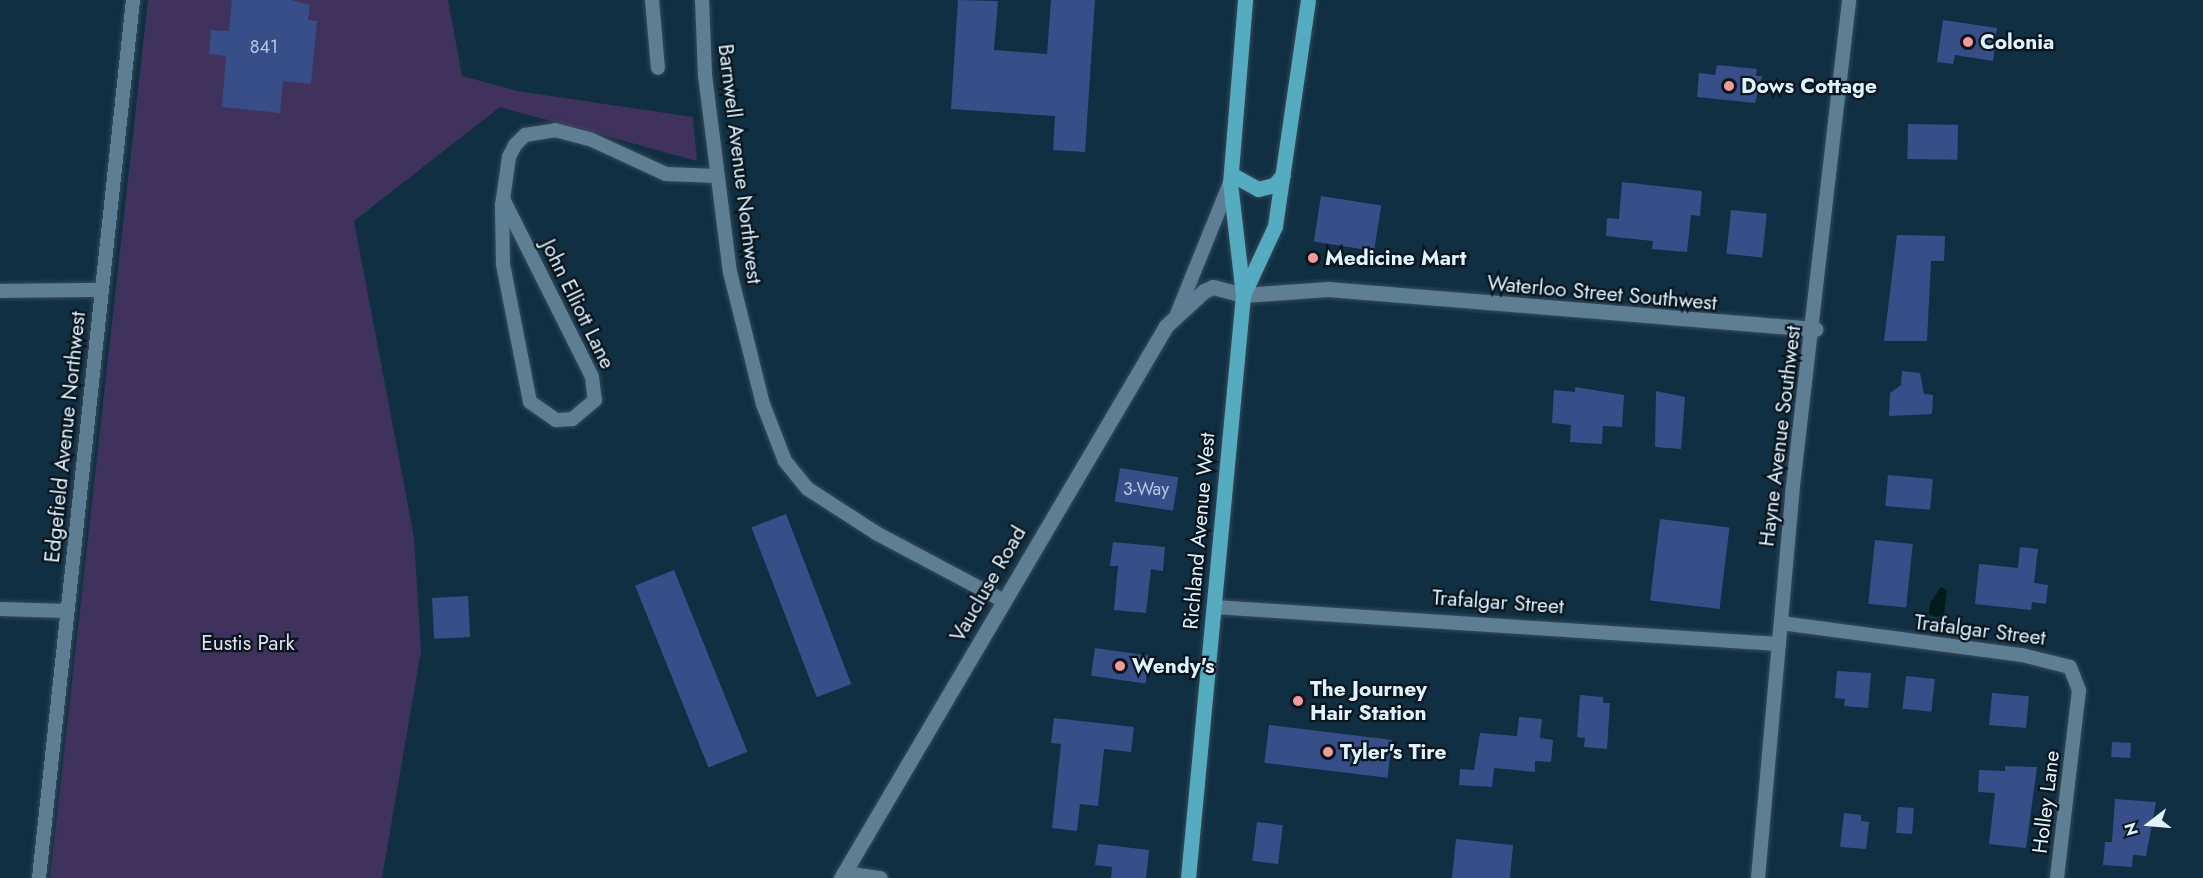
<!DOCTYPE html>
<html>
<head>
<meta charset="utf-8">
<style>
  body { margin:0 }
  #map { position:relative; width:2203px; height:878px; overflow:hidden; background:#102f42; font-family:Jost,sans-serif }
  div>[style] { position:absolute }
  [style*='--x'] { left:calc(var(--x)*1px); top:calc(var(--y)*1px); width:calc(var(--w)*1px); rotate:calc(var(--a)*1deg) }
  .green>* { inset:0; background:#3f325d }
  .water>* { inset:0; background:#001c17 }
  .building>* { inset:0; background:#384e89; transform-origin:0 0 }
  .roads { filter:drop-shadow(0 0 2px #364b5b) drop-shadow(0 0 2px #364b5b) }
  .minor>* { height:14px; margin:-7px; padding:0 7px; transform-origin:7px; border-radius:7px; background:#5e7e94 }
  .tertiary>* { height:15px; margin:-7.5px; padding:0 7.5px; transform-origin:7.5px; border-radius:7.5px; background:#5e7e94 }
  .primary>* { height:15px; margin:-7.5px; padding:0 7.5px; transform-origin:7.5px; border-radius:7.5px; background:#55abbf }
  .dots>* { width:16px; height:16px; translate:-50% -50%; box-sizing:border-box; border:3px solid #09161e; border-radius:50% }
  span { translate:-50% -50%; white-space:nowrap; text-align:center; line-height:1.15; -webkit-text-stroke:4.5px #09161e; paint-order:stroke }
  .number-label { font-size:18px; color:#b6c9e1 }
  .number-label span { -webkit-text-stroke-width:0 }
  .poi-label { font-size:21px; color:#e0f2fe; font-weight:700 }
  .left { translate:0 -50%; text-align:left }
  .street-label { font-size:21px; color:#e0f2fe }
  .park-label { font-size:21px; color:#e4dff3 }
  .north { position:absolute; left:2119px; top:794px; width:60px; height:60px; -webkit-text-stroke:4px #09161e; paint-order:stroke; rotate:254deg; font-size:16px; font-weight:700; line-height:24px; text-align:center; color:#e0f2fe }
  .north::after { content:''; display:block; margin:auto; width:21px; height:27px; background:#e0f2fe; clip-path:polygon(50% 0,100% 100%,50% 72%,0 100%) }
</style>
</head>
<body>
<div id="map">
  <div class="green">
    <div style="clip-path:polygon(148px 0,448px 0,462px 76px,517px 91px,693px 117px,697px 161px,500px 107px,354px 221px,414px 537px,421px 651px,382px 878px,50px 878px)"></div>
  </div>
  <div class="water">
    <div style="clip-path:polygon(1941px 587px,1947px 590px,1944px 614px,1937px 617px,1929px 614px,1930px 603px)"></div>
  </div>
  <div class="building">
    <div style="clip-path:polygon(232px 0,290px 0,310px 5px,308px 20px,317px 21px,311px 84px,283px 81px,280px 113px,222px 107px,226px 56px,209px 54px,211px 30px,229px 31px)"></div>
    <div style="clip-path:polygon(958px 0,998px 1px,994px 50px,1047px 54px,1051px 0,1095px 0,1085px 152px,1053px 150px,1055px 116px,951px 109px)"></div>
    <div style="clip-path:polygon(1943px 20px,1997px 28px,1993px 61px,1955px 55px,1953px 64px,1937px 62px)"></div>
    <div style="clip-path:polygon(1717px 65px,1757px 69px,1756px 76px,1762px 76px,1755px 103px,1697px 97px,1699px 73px,1715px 75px)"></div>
    <div style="left:1908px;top:124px;width:50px;height:35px;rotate:1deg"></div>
    <div style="clip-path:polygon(1622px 182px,1702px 191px,1700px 216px,1691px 215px,1687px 252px,1652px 249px,1653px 241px,1606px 236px,1607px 218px,1619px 219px)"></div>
    <div style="left:1321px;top:196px;width:61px;height:46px;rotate:9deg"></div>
    <div style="left:1731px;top:210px;width:36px;height:44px;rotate:6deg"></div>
    <div style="clip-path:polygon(1897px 235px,1945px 236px,1944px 261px,1931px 261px,1927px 341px,1884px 341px)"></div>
    <div style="clip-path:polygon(1902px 371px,1920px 373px,1924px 394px,1933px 395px,1932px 414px,1889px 416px,1890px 393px,1901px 385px)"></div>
    <div style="clip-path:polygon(1575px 387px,1624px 395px,1622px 427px,1603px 426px,1602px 444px,1570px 442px,1571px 425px,1552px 423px,1554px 390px,1575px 392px)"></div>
    <div style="clip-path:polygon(1656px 391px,1685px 397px,1681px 449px,1655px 447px)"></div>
    <div style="left:1120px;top:468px;width:59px;height:34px;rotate:9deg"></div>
    <div style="left:1888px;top:475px;width:45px;height:31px;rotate:5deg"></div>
    <div style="left:786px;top:514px;width:182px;height:37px;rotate:69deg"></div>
    <div style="left:1660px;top:519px;width:70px;height:82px;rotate:7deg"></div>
    <div style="left:1875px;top:540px;width:38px;height:64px;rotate:6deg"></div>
    <div style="clip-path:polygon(1113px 542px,1165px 547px,1163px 571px,1151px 569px,1146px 613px,1114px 610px,1118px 566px,1110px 566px)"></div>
    <div style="clip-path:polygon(2020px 547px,2038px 549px,2034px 583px,2048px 585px,2046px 604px,2032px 602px,2031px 610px,1975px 604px,1979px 564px,2018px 568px)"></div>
    <div style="left:674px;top:570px;width:196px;height:42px;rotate:68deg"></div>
    <div style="left:468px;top:596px;width:41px;height:36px;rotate:87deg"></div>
    <div style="left:1095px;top:648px;width:55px;height:28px;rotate:8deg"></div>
    <div style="clip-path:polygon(1837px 671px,1871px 673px,1868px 708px,1844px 706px,1845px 699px,1835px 698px)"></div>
    <div style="left:1906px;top:676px;width:29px;height:33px;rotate:6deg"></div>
    <div style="left:1992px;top:693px;width:37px;height:32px;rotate:5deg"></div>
    <div style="clip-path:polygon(1580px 695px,1603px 697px,1603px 703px,1610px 703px,1607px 749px,1584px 747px,1585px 738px,1577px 737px)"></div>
    <div style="clip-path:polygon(1519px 717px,1542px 719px,1540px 738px,1553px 740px,1551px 762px,1535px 761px,1535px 772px,1494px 768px,1492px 787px,1459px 785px,1460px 769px,1474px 770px,1480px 733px,1517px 736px)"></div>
    <div style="clip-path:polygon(1054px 718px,1134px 727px,1131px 752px,1104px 749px,1098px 806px,1080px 804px,1077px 831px,1052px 828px,1061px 744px,1051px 743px)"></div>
    <div style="left:1269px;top:725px;width:124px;height:38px;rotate:7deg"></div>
    <div style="left:2112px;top:742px;width:19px;height:15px;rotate:3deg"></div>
    <div style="clip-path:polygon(2005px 766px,2037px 767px,2026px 848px,1989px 844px,1995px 793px,1978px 792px,1979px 770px,2005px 771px)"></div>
    <div style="clip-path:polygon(2115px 799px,2156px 802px,2146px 856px,2133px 855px,2132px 867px,2103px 865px,2105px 842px,2112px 842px)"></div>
    <div style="left:1898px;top:807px;width:16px;height:26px;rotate:4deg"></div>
    <div style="clip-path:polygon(1844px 813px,1861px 815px,1861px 821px,1869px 822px,1866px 849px,1840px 847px)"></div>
    <div style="left:1257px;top:822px;width:26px;height:39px;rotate:7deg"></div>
    <div style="clip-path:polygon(1456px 839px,1513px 845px,1510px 878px,1452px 878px)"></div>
    <div style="clip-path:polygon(1098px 844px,1149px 850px,1146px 878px,1111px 878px,1112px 867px,1095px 865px)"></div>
  </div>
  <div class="roads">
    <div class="minor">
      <div style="--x:652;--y:0;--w:68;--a:85"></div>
      <div style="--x:702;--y:0;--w:75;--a:87.7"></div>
      <div style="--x:705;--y:75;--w:199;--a:82.8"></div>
      <div style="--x:730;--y:272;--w:136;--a:76"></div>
      <div style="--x:763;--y:404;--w:61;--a:68.9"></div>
      <div style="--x:785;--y:461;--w:36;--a:51"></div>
      <div style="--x:808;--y:489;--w:81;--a:32.9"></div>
      <div style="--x:876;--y:533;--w:143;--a:28"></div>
      <div style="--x:503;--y:199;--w:199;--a:63.4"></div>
      <div style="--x:592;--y:377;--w:23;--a:83"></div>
      <div style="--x:595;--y:400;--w:30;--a:140"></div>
      <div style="--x:572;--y:419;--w:16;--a:176"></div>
      <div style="--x:556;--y:420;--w:32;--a:-145"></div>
      <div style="--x:530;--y:402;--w:141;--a:-101.1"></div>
      <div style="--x:503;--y:264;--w:59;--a:-91"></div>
      <div style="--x:502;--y:205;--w:6;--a:-81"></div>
      <div style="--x:503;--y:199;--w:42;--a:-81.9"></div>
      <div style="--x:509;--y:157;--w:13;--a:-63"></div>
      <div style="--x:515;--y:145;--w:14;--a:-45"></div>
      <div style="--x:525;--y:135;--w:30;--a:-9"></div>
      <div style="--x:555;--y:130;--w:38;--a:15"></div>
      <div style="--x:592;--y:140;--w:81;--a:24.7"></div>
      <div style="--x:666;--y:174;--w:50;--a:2.3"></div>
      <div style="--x:0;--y:291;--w:102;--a:-0.6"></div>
      <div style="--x:1177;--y:314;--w:141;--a:-68"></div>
      <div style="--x:1214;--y:607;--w:566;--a:3.75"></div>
      <div style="--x:0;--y:609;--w:67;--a:1.7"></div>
      <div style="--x:1781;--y:623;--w:243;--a:7.6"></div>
      <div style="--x:2022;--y:655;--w:49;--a:14"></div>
      <div style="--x:2070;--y:667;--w:25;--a:69"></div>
      <div style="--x:2079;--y:690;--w:189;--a:96.7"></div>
      <div style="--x:844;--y:873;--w:37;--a:8"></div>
      <div style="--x:39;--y:878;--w:883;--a:-83.89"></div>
      <div style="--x:1758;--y:878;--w:386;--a:-84.9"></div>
      <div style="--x:1792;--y:494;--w:497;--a:-83.4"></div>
    </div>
    <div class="tertiary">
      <div style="--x:841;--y:878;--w:641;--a:-59.51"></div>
      <div style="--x:1166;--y:326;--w:52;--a:-42.6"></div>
      <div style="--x:1204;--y:291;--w:10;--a:-24"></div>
      <div style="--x:1213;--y:287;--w:31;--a:15"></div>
      <div style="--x:1243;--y:295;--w:85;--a:-4"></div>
      <div style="--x:1328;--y:289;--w:489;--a:4.7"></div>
    </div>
    <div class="primary">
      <div style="--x:1231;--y:174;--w:31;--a:29"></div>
      <div style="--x:1258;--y:189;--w:16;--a:-14"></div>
      <div style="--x:1274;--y:185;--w:13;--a:-48"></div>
      <div style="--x:1243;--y:295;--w:76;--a:-65.1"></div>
      <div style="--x:1275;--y:226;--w:228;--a:-81.7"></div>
      <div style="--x:1188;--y:878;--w:586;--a:-84.61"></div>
      <div style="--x:1243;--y:295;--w:113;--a:-96.6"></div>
      <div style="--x:1230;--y:183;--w:184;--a:-85.3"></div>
    </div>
  </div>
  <div class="dots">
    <div style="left:1968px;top:42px;background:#f59b97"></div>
    <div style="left:1729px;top:86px;background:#f59b97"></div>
    <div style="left:1313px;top:258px;background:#f59b97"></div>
    <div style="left:1120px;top:666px;background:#f59b97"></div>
    <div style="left:1298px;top:701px;background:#f59b97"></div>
    <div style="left:1328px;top:752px;background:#f59b97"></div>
  </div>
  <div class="number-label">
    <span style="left:264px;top:47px">841</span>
    <span style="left:1146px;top:489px">3-Way</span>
  </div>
  <div class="poi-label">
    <span class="left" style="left:1980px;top:42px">Colonia</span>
    <span class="left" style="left:1741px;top:86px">Dows Cottage</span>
    <span class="left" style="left:1325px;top:258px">Medicine Mart</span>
    <span class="left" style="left:1132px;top:666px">Wendy's</span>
    <span class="left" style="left:1310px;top:701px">The Journey<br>Hair Station</span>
    <span class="left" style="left:1340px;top:752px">Tyler's Tire</span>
  </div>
  <div class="street-label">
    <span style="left:740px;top:164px;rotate:83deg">Barnwell Avenue Northwest</span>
    <span style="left:1602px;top:293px;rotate:5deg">Waterloo Street Southwest</span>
    <span style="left:578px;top:304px;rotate:64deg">John Elliott Lane</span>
    <span style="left:1780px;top:436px;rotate:-83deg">Hayne Avenue Southwest</span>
    <span style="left:65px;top:437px;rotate:-84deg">Edgefield Avenue Northwest</span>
    <span style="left:1199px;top:531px;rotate:-85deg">Richland Avenue West</span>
    <span style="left:988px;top:584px;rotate:-60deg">Vaucluse Road</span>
    <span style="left:1498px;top:602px;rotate:4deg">Trafalgar Street</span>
    <span style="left:1980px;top:630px;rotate:7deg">Trafalgar Street</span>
    <span style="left:2046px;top:802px;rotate:-83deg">Holley Lane</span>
  </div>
  <div class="park-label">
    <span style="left:248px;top:643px">Eustis Park</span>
  </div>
  <div class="north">N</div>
</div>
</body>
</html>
